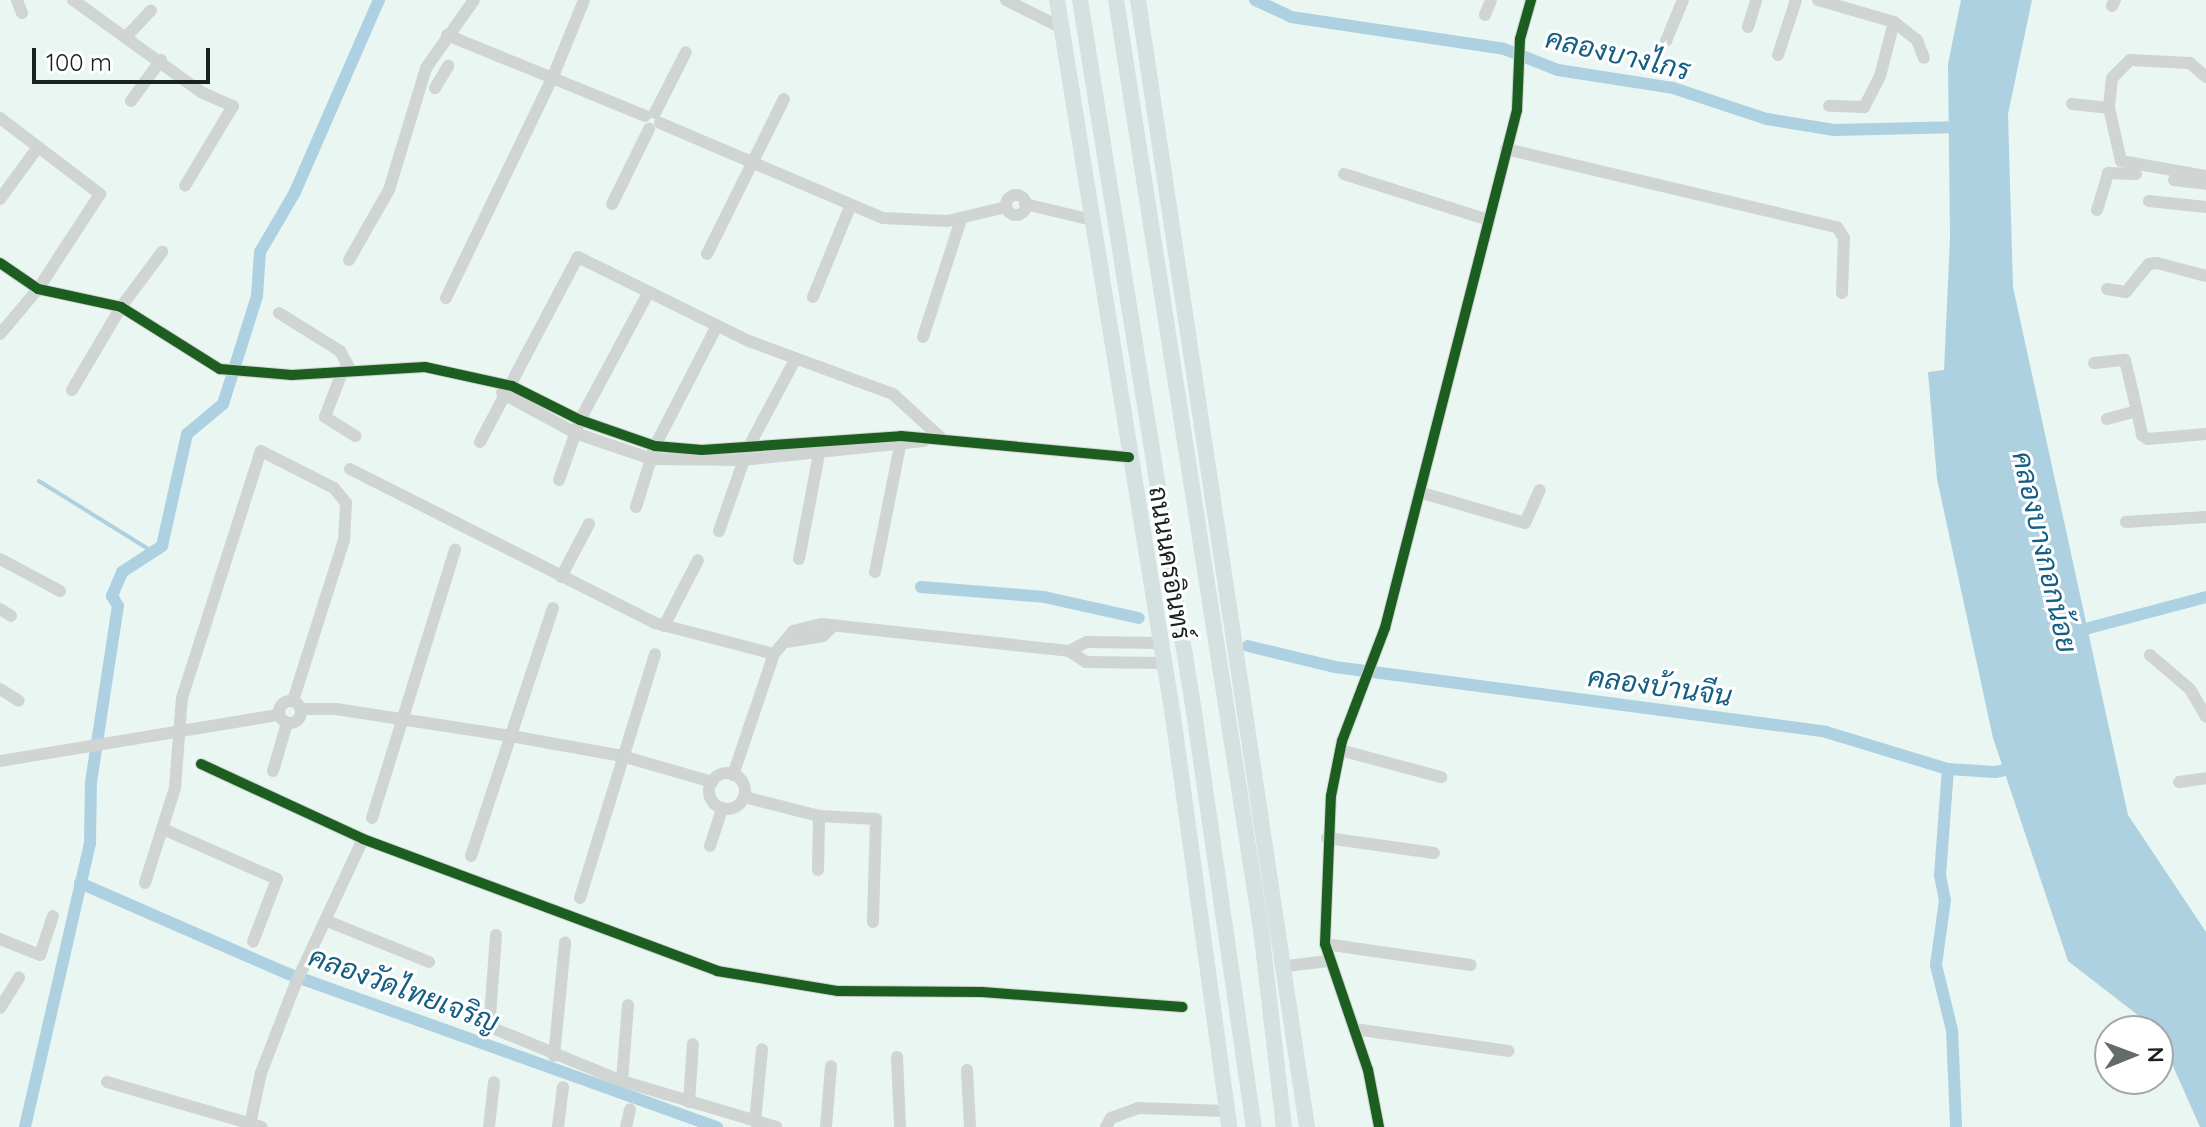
<!DOCTYPE html>
<html>
<head>
<meta charset="utf-8">
<style>
  body { margin:0 }
  #map { position:relative; width:2206px; height:1127px; overflow:hidden; background:#eaf6f1; font-family:Quicksand,Sarabun,sans-serif }
  div>[style] { position:absolute }
  [style*='--x'] { left:calc(var(--x)*1px); top:calc(var(--y)*1px); width:calc(var(--w)*1px); rotate:calc(var(--a)*1deg) }
  .water>* { inset:0; background:#aed1e2 }
  .stream>* { height:4px; margin:-2px; padding:0 2px; transform-origin:2px; border-radius:2px; background:#aed1e2 }
  .canal>* { height:12px; margin:-6px; padding:0 6px; transform-origin:6px; border-radius:6px; background:#aed1e2 }
  .minor>* { height:12px; margin:-6px; padding:0 6px; transform-origin:6px; border-radius:6px; background:#d0d4d2 }
  .minor>.ring { margin:-6px; padding:0; box-sizing:content-box; background:none; border:12px solid #d0d4d2; border-radius:50% }
  .major>* { height:16px; margin:-8px; padding:0 8px; transform-origin:8px; border-radius:8px; background:#d5e1e1 }
  .cycleway>* { height:10px; margin:-5px; padding:0 5px; transform-origin:5px; border-radius:5px; background:#1b5e20 }
  span { translate:-50% -50%; white-space:nowrap; text-align:center; line-height:1.15; -webkit-text-stroke:6px #fff; paint-order:stroke }
  .street-label { font-size:26px; color:#19221e }
  .water-label { font-size:28px; color:#145e83; font-style:italic }
  .north { position:absolute; left:2094px; top:1015px; width:80px; height:80px; box-sizing:border-box; background:#fff; border:2px solid #a3a7a5; border-radius:50%; rotate:89deg; font-size:22px; font-weight:700; line-height:32px; text-align:center; color:#19221e }
  .north::after { content:''; display:block; margin:auto; width:28px; height:36px; background:#626c68; clip-path:polygon(50% 0,100% 100%,50% 72%,0 100%) }
  .scale { position:absolute; left:32px; top:48px; width:178px; height:36px; box-sizing:border-box; border:4px solid #19221e; border-top:0; padding-left:10px; font-size:24px; line-height:28px; white-space:nowrap; color:#19221e; -webkit-text-stroke:6px #fff; paint-order:stroke }
</style>
</head>
<body>
<div id="map">
  <div class="water">
    <div style="clip-path:polygon(1961px 0,2032px 0,2008px 114px,2013px 287px,2128px 815px,2206px 932px,2206px 1127px,2200px 1127px,2157px 1030px,2068px 961px,1993px 738px,1937px 479px,1928px 372px,1944px 370px,1950px 238px,1948px 64px)"></div>
  </div>
  <div class="stream">
    <div style="--x:39;--y:481;--w:134;--a:31.9"></div>
  </div>
  <div class="canal">
    <div style="--x:1255;--y:0;--w:40;--a:25"></div>
    <div style="--x:1291;--y:17;--w:215;--a:8.5"></div>
    <div style="--x:1504;--y:49;--w:58;--a:21.3"></div>
    <div style="--x:1558;--y:70;--w:116;--a:8.9"></div>
    <div style="--x:1673;--y:88;--w:99;--a:18.3"></div>
    <div style="--x:1767;--y:119;--w:68;--a:9.3"></div>
    <div style="--x:1834;--y:130;--w:128;--a:-1.3"></div>
    <div style="--x:921;--y:587;--w:123;--a:4.6"></div>
    <div style="--x:1044;--y:597;--w:97;--a:12.5"></div>
    <div style="--x:2070;--y:633;--w:141;--a:-14.8"></div>
    <div style="--x:1248;--y:646;--w:89;--a:13.6"></div>
    <div style="--x:1335;--y:667;--w:495;--a:7.5"></div>
    <div style="--x:1826;--y:732;--w:127;--a:16.9"></div>
    <div style="--x:1948;--y:769;--w:47;--a:3.7"></div>
    <div style="--x:1995;--y:772;--w:25;--a:-11"></div>
    <div style="--x:1948;--y:769;--w:106;--a:94.3"></div>
    <div style="--x:1940;--y:875;--w:25;--a:79"></div>
    <div style="--x:1945;--y:900;--w:66;--a:97.9"></div>
    <div style="--x:1936;--y:965;--w:67;--a:76.2"></div>
    <div style="--x:1952;--y:1030;--w:97;--a:87.6"></div>
    <div style="--x:80;--y:883;--w:225;--a:23.6"></div>
    <div style="--x:286;--y:973;--w:458;--a:19.7"></div>
    <div style="--x:25;--y:1127;--w:291;--a:-77.1"></div>
    <div style="--x:90;--y:843;--w:61;--a:-89.1"></div>
    <div style="--x:91;--y:782;--w:178;--a:-81.3"></div>
    <div style="--x:118;--y:606;--w:12;--a:-121"></div>
    <div style="--x:112;--y:596;--w:26;--a:-67"></div>
    <div style="--x:122;--y:572;--w:48;--a:-33"></div>
    <div style="--x:162;--y:546;--w:115;--a:-77.4"></div>
    <div style="--x:187;--y:434;--w:47;--a:-39.8"></div>
    <div style="--x:223;--y:404;--w:113;--a:-72.5"></div>
    <div style="--x:257;--y:296;--w:44;--a:-86.1"></div>
    <div style="--x:260;--y:252;--w:69;--a:-59.7"></div>
    <div style="--x:295;--y:192;--w:210;--a:-66.4"></div>
  </div>
  <div class="minor">
    <div style="--x:17;--y:0;--w:14;--a:69"></div>
    <div style="--x:73;--y:0;--w:158;--a:35.7"></div>
    <div style="--x:201;--y:92;--w:35;--a:24"></div>
    <div style="--x:233;--y:106;--w:93;--a:121"></div>
    <div style="--x:1006;--y:0;--w:63;--a:26.6"></div>
    <div style="--x:1818;--y:0;--w:79;--a:16.1"></div>
    <div style="--x:1894;--y:22;--w:56;--a:104.5"></div>
    <div style="--x:1880;--y:76;--w:35;--a:117"></div>
    <div style="--x:1864;--y:107;--w:35;--a:-178"></div>
    <div style="--x:2112;--y:6;--w:7;--a:-63"></div>
    <div style="--x:1485;--y:15;--w:16;--a:-68"></div>
    <div style="--x:1894;--y:22;--w:29;--a:38"></div>
    <div style="--x:1917;--y:40;--w:19;--a:69"></div>
    <div style="--x:1748;--y:27;--w:28;--a:-73"></div>
    <div style="--x:447;--y:35;--w:214;--a:22.2"></div>
    <div style="--x:127;--y:36;--w:35;--a:-47"></div>
    <div style="--x:1666;--y:41;--w:44;--a:-67.5"></div>
    <div style="--x:1778;--y:55;--w:58;--a:-71.9"></div>
    <div style="--x:2206;--y:77;--w:21;--a:-139"></div>
    <div style="--x:2190;--y:63;--w:60;--a:-177.1"></div>
    <div style="--x:2130;--y:60;--w:25;--a:135"></div>
    <div style="--x:2112;--y:78;--w:30;--a:96"></div>
    <div style="--x:2109;--y:108;--w:54;--a:77.2"></div>
    <div style="--x:2121;--y:161;--w:86;--a:10"></div>
    <div style="--x:435;--y:88;--w:26;--a:-59"></div>
    <div style="--x:131;--y:101;--w:51;--a:-53.8"></div>
    <div style="--x:2072;--y:104;--w:37;--a:6"></div>
    <div style="--x:655;--y:113;--w:68;--a:-63.1"></div>
    <div style="--x:0;--y:118;--w:126;--a:37.2"></div>
    <div style="--x:100;--y:194;--w:113;--a:123.1"></div>
    <div style="--x:38;--y:289;--w:59;--a:130.2"></div>
    <div style="--x:660;--y:123;--w:242;--a:23.1"></div>
    <div style="--x:883;--y:218;--w:64;--a:2.7"></div>
    <div style="--x:947;--y:221;--w:61;--a:-13.3"></div>
    <div style="--x:1506;--y:149;--w:340;--a:13.3"></div>
    <div style="--x:1837;--y:227;--w:13;--a:58"></div>
    <div style="--x:1844;--y:238;--w:55;--a:92.1"></div>
    <div style="--x:1344;--y:174;--w:151;--a:17.7"></div>
    <div style="--x:2174;--y:180;--w:32;--a:7"></div>
    <div class="ring" style="left:1006px;top:195px;width:8px;height:8px"></div>
    <div style="--x:0;--y:199;--w:64;--a:-53.8"></div>
    <div style="--x:2149;--y:201;--w:57;--a:6"></div>
    <div style="--x:612;--y:204;--w:84;--a:-63.7"></div>
    <div style="--x:1025;--y:204;--w:69;--a:13.4"></div>
    <div style="--x:2097;--y:210;--w:39;--a:-73"></div>
    <div style="--x:2108;--y:173;--w:28;--a:2"></div>
    <div style="--x:707;--y:254;--w:173;--a:-63.6"></div>
    <div style="--x:349;--y:260;--w:81;--a:-60.3"></div>
    <div style="--x:389;--y:190;--w:127;--a:-73.1"></div>
    <div style="--x:426;--y:68;--w:83;--a:-54.8"></div>
    <div style="--x:0;--y:263;--w:46;--a:34.4"></div>
    <div style="--x:38;--y:289;--w:85;--a:12.2"></div>
    <div style="--x:121;--y:307;--w:117;--a:32.1"></div>
    <div style="--x:220;--y:369;--w:72;--a:4.8"></div>
    <div style="--x:292;--y:375;--w:133;--a:-3.4"></div>
    <div style="--x:425;--y:367;--w:89;--a:12.3"></div>
    <div style="--x:512;--y:386;--w:76;--a:26.6"></div>
    <div style="--x:580;--y:420;--w:79;--a:19.1"></div>
    <div style="--x:655;--y:446;--w:47;--a:4.9"></div>
    <div style="--x:702;--y:450;--w:199;--a:-4"></div>
    <div style="--x:901;--y:436;--w:229;--a:5.3"></div>
    <div style="--x:2107;--y:289;--w:19;--a:9"></div>
    <div style="--x:2126;--y:292;--w:36;--a:-51"></div>
    <div style="--x:2149;--y:264;--w:8;--a:-7"></div>
    <div style="--x:2157;--y:263;--w:51;--a:14.9"></div>
    <div style="--x:813;--y:297;--w:97;--a:-67.7"></div>
    <div style="--x:446;--y:298;--w:243;--a:-64.2"></div>
    <div style="--x:552;--y:79;--w:85;--a:-67.9"></div>
    <div style="--x:279;--y:313;--w:72;--a:31.9"></div>
    <div style="--x:340;--y:351;--w:21;--a:61"></div>
    <div style="--x:923;--y:337;--w:124;--a:-72.1"></div>
    <div style="--x:2094;--y:363;--w:31;--a:-6"></div>
    <div style="--x:2125;--y:360;--w:52;--a:76.8"></div>
    <div style="--x:343;--y:370;--w:50;--a:111"></div>
    <div style="--x:325;--y:417;--w:36;--a:32"></div>
    <div style="--x:72;--y:390;--w:96;--a:-59.4"></div>
    <div style="--x:121;--y:307;--w:69;--a:-53.3"></div>
    <div style="--x:502;--y:393;--w:83;--a:28.7"></div>
    <div style="--x:575;--y:433;--w:81;--a:18.7"></div>
    <div style="--x:652;--y:459;--w:91;--a:0.6"></div>
    <div style="--x:743;--y:460;--w:182;--a:-6"></div>
    <div style="--x:2107;--y:419;--w:31;--a:-15"></div>
    <div style="--x:2137;--y:411;--w:25;--a:78"></div>
    <div style="--x:2142;--y:435;--w:7;--a:34"></div>
    <div style="--x:2148;--y:439;--w:58;--a:-4.9"></div>
    <div style="--x:480;--y:442;--w:209;--a:-62.1"></div>
    <div style="--x:578;--y:257;--w:191;--a:26.2"></div>
    <div style="--x:749;--y:341;--w:153;--a:20.2"></div>
    <div style="--x:893;--y:394;--w:65;--a:42.5"></div>
    <div style="--x:350;--y:469;--w:342;--a:26.8"></div>
    <div style="--x:655;--y:623;--w:123;--a:14.6"></div>
    <div style="--x:559;--y:480;--w:64;--a:-70.7"></div>
    <div style="--x:580;--y:420;--w:144;--a:-61.8"></div>
    <div style="--x:1419;--y:492;--w:110;--a:16.3"></div>
    <div style="--x:1525;--y:523;--w:36;--a:-66"></div>
    <div style="--x:636;--y:507;--w:64;--a:-72.7"></div>
    <div style="--x:655;--y:446;--w:135;--a:-62.7"></div>
    <div style="--x:2126;--y:522;--w:80;--a:-3.6"></div>
    <div style="--x:719;--y:531;--w:88;--a:-70.7"></div>
    <div style="--x:748;--y:448;--w:100;--a:-61.9"></div>
    <div style="--x:0;--y:559;--w:68;--a:28.1"></div>
    <div style="--x:799;--y:559;--w:112;--a:-79.2"></div>
    <div style="--x:875;--y:572;--w:134;--a:-78.8"></div>
    <div style="--x:561;--y:577;--w:60;--a:-62.2"></div>
    <div style="--x:0;--y:609;--w:13;--a:32"></div>
    <div style="--x:664;--y:626;--w:74;--a:-62.7"></div>
    <div style="--x:786;--y:642;--w:37;--a:-9"></div>
    <div style="--x:823;--y:636;--w:11;--a:-45"></div>
    <div style="--x:1069;--y:651;--w:20;--a:-27"></div>
    <div style="--x:1087;--y:642;--w:73;--a:0.8"></div>
    <div style="--x:2150;--y:655;--w:52;--a:40.4"></div>
    <div style="--x:2190;--y:689;--w:32;--a:60"></div>
    <div style="--x:0;--y:689;--w:22;--a:32"></div>
    <div class="ring" style="left:279px;top:701px;width:10px;height:10px"></div>
    <div style="--x:301;--y:709;--w:35;--a:0"></div>
    <div style="--x:336;--y:709;--w:177;--a:8.8"></div>
    <div style="--x:511;--y:736;--w:113;--a:10.2"></div>
    <div style="--x:622;--y:756;--w:94;--a:16.1"></div>
    <div style="--x:1340;--y:750;--w:105;--a:15"></div>
    <div style="--x:0;--y:761;--w:283;--a:-9.4"></div>
    <div style="--x:201;--y:764;--w:179;--a:24.8"></div>
    <div style="--x:363;--y:839;--w:378;--a:20.4"></div>
    <div style="--x:717;--y:971;--w:123;--a:9.4"></div>
    <div style="--x:838;--y:991;--w:144;--a:0.4"></div>
    <div style="--x:982;--y:992;--w:201;--a:4.3"></div>
    <div style="--x:273;--y:771;--w:50;--a:-73.7"></div>
    <div class="ring" style="left:709px;top:773px;width:24px;height:24px"></div>
    <div style="--x:733;--y:775;--w:128;--a:-71.3"></div>
    <div style="--x:774;--y:654;--w:30;--a:-50"></div>
    <div style="--x:793;--y:631;--w:29;--a:-14"></div>
    <div style="--x:821;--y:624;--w:249;--a:6.2"></div>
    <div style="--x:1069;--y:651;--w:20;--a:33"></div>
    <div style="--x:1086;--y:662;--w:77;--a:0.7"></div>
    <div style="--x:2179;--y:782;--w:27;--a:-8"></div>
    <div style="--x:744;--y:797;--w:77;--a:14.2"></div>
    <div style="--x:819;--y:816;--w:57;--a:3"></div>
    <div style="--x:876;--y:819;--w:103;--a:91.7"></div>
    <div style="--x:372;--y:818;--w:281;--a:-72.8"></div>
    <div style="--x:163;--y:829;--w:124;--a:23.7"></div>
    <div style="--x:277;--y:879;--w:67;--a:110.9"></div>
    <div style="--x:1327;--y:838;--w:108;--a:8"></div>
    <div style="--x:710;--y:846;--w:40;--a:-72"></div>
    <div style="--x:471;--y:856;--w:261;--a:-71.7"></div>
    <div style="--x:818;--y:870;--w:54;--a:-88.9"></div>
    <div style="--x:145;--y:883;--w:100;--a:-72.5"></div>
    <div style="--x:175;--y:788;--w:90;--a:-85.6"></div>
    <div style="--x:182;--y:698;--w:259;--a:-72.3"></div>
    <div style="--x:261;--y:451;--w:82;--a:26.9"></div>
    <div style="--x:334;--y:488;--w:19;--a:51"></div>
    <div style="--x:346;--y:503;--w:37;--a:93"></div>
    <div style="--x:344;--y:540;--w:169;--a:107.6"></div>
    <div style="--x:580;--y:898;--w:255;--a:-72.9"></div>
    <div style="--x:327;--y:921;--w:110;--a:21.9"></div>
    <div style="--x:496;--y:935;--w:82;--a:94.2"></div>
    <div style="--x:490;--y:1017;--w:13;--a:67"></div>
    <div style="--x:495;--y:1029;--w:137;--a:22.3"></div>
    <div style="--x:622;--y:1081;--w:161;--a:16.6"></div>
    <div style="--x:0;--y:939;--w:43;--a:21.8"></div>
    <div style="--x:40;--y:955;--w:41;--a:-71.6"></div>
    <div style="--x:1325;--y:944;--w:147;--a:8.2"></div>
    <div style="--x:1286;--y:966;--w:43;--a:-6.6"></div>
    <div style="--x:0;--y:1008;--w:36;--a:-58"></div>
    <div style="--x:1354;--y:1029;--w:156;--a:8.1"></div>
    <div style="--x:554;--y:1056;--w:114;--a:-84.4"></div>
    <div style="--x:897;--y:1057;--w:70;--a:87.5"></div>
    <div style="--x:967;--y:1070;--w:57;--a:87"></div>
    <div style="--x:622;--y:1081;--w:76;--a:-85.5"></div>
    <div style="--x:107;--y:1082;--w:161;--a:16.2"></div>
    <div style="--x:689;--y:1102;--w:58;--a:-86.1"></div>
    <div style="--x:755;--y:1122;--w:73;--a:-84.5"></div>
    <div style="--x:250;--y:1124;--w:52;--a:-77.8"></div>
    <div style="--x:261;--y:1073;--w:94;--a:-68.9"></div>
    <div style="--x:295;--y:985;--w:161;--a:-65"></div>
    <div style="--x:489;--y:1127;--w:45;--a:-83.7"></div>
    <div style="--x:558;--y:1127;--w:40;--a:-82.9"></div>
    <div style="--x:626;--y:1127;--w:18;--a:-77"></div>
    <div style="--x:826;--y:1127;--w:61;--a:-85.3"></div>
    <div style="--x:1106;--y:1127;--w:10;--a:-61"></div>
    <div style="--x:1111;--y:1118;--w:29;--a:-20"></div>
    <div style="--x:1138;--y:1108;--w:89;--a:1.9"></div>
    <div style="--x:1379;--y:1127;--w:58;--a:-100.9"></div>
    <div style="--x:1368;--y:1070;--w:133;--a:-108.8"></div>
    <div style="--x:1325;--y:944;--w:148;--a:-87.7"></div>
    <div style="--x:1331;--y:796;--w:56;--a:-78.7"></div>
    <div style="--x:1342;--y:741;--w:121;--a:-69.2"></div>
    <div style="--x:1385;--y:628;--w:535;--a:-75.7"></div>
    <div style="--x:1517;--y:110;--w:71;--a:-87.6"></div>
    <div style="--x:1520;--y:39;--w:41;--a:-74.2"></div>
  </div>
  <div class="major">
    <div style="--x:1057;--y:0;--w:725;--a:80.8"></div>
    <div style="--x:1173;--y:716;--w:415;--a:82.2"></div>
    <div style="--x:1080;--y:0;--w:721;--a:80.9"></div>
    <div style="--x:1194;--y:712;--w:419;--a:81.8"></div>
    <div style="--x:1116;--y:0;--w:940;--a:81.13"></div>
    <div style="--x:1261;--y:929;--w:199;--a:83.4"></div>
    <div style="--x:1138;--y:0;--w:1140;--a:81.47"></div>
  </div>
  <div class="cycleway">
    <div style="--x:0;--y:263;--w:46;--a:34.4"></div>
    <div style="--x:38;--y:289;--w:85;--a:12.2"></div>
    <div style="--x:121;--y:307;--w:117;--a:32.1"></div>
    <div style="--x:220;--y:369;--w:72;--a:4.8"></div>
    <div style="--x:292;--y:375;--w:133;--a:-3.4"></div>
    <div style="--x:425;--y:367;--w:89;--a:12.3"></div>
    <div style="--x:512;--y:386;--w:76;--a:26.6"></div>
    <div style="--x:580;--y:420;--w:79;--a:19.1"></div>
    <div style="--x:655;--y:446;--w:47;--a:4.9"></div>
    <div style="--x:702;--y:450;--w:199;--a:-4"></div>
    <div style="--x:901;--y:436;--w:229;--a:5.3"></div>
    <div style="--x:201;--y:764;--w:179;--a:24.8"></div>
    <div style="--x:363;--y:839;--w:378;--a:20.4"></div>
    <div style="--x:717;--y:971;--w:123;--a:9.4"></div>
    <div style="--x:838;--y:991;--w:144;--a:0.4"></div>
    <div style="--x:982;--y:992;--w:201;--a:4.3"></div>
    <div style="--x:1379;--y:1127;--w:58;--a:-100.9"></div>
    <div style="--x:1368;--y:1070;--w:133;--a:-108.8"></div>
    <div style="--x:1325;--y:944;--w:148;--a:-87.7"></div>
    <div style="--x:1331;--y:796;--w:56;--a:-78.7"></div>
    <div style="--x:1342;--y:741;--w:121;--a:-69.2"></div>
    <div style="--x:1385;--y:628;--w:535;--a:-75.7"></div>
    <div style="--x:1517;--y:110;--w:71;--a:-87.6"></div>
    <div style="--x:1520;--y:39;--w:41;--a:-74.2"></div>
  </div>
  <div class="street-label">
    <span style="left:1170px;top:563px;rotate:81deg">ถนนนครอินทร์</span>
  </div>
  <div class="water-label">
    <span style="left:1618px;top:54px;rotate:13deg">คลองบางไกร</span>
    <span style="left:2045px;top:552px;rotate:77deg">คลองบางกอกน้อย</span>
    <span style="left:1660px;top:686px;rotate:8deg">คลองบ้านจีน</span>
    <span style="left:404px;top:989px;rotate:20deg">คลองวัดไทยเจริญ</span>
  </div>
  <div class="north">N</div>
  <div class="scale">100 m</div>
</div>
</body>
</html>
